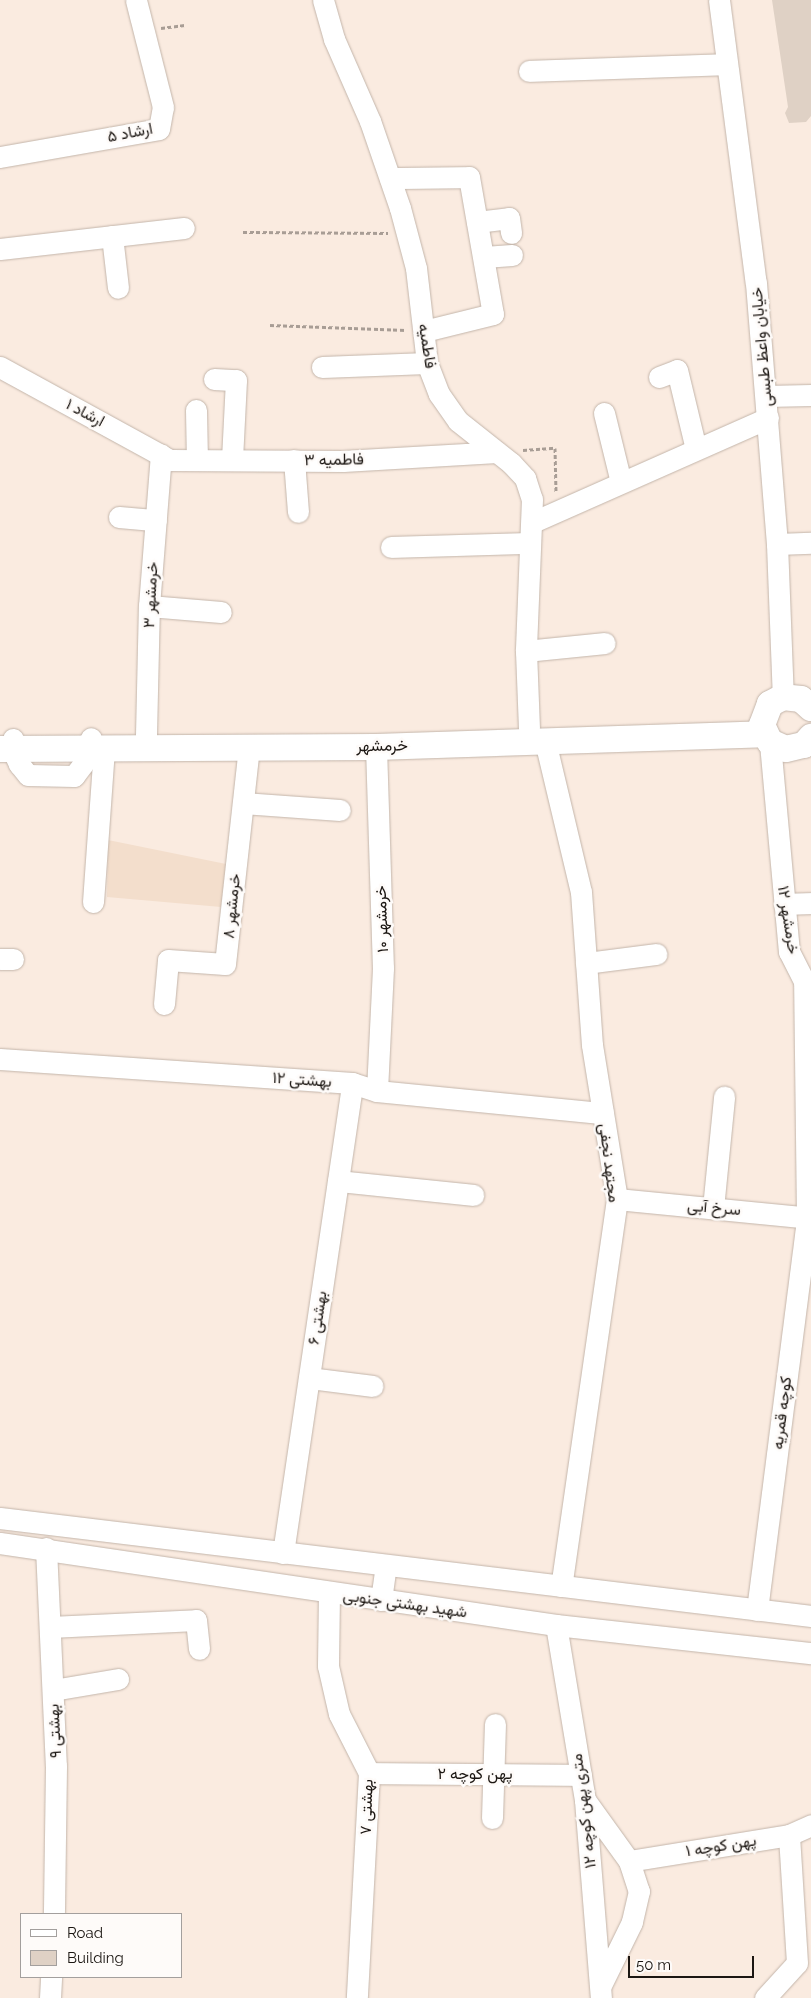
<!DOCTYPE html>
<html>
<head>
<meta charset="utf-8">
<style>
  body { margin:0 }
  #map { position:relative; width:811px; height:1998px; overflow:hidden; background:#faebe0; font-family:Raleway,Vazirmatn,sans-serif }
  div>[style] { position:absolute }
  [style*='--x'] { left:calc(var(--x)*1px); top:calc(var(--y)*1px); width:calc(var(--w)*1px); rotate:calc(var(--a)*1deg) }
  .built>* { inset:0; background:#f3decc }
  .building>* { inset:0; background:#dfd1c5 }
  .path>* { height:3px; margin-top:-1.5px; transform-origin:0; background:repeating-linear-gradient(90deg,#a89d95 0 4px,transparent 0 6.5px) }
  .roads { filter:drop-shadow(0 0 1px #c3b5aa) drop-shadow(0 0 1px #c3b5aa) }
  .minor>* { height:21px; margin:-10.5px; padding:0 10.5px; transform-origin:10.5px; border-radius:10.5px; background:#fff }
  .major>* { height:26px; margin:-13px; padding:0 13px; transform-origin:13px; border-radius:13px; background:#fff }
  span { translate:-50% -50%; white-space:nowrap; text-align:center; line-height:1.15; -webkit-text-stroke:5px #fefbf9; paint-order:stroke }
  .street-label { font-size:16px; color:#1b1612 }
  .legend { position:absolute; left:20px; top:1913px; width:162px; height:65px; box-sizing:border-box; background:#fefbf9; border:1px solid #a39f9d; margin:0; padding:6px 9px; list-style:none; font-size:15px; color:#1b1612 }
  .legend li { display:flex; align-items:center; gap:10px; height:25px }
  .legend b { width:25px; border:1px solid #a39f9d }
  .scale { position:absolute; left:628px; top:1956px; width:126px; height:22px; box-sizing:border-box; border:2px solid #1b1612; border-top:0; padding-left:6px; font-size:15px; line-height:18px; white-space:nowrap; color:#1b1612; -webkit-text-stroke:4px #fefbf9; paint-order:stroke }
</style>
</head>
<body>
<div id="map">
  <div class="built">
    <div style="clip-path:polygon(108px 840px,226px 864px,221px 907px,107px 897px)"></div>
  </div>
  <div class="building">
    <div style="clip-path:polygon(772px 0,811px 0,811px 116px,806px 122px,789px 123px,785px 113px,788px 107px)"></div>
  </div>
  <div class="path">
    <div style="--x:161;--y:28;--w:26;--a:-7"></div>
    <div style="--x:243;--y:232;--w:145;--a:0.4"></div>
    <div style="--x:270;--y:325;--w:136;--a:2.1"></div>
    <div style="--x:523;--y:450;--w:32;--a:-4"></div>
    <div style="--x:555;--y:448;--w:44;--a:88.7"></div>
  </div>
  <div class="roads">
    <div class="minor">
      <div style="--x:323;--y:0;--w:41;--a:74.2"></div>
      <div style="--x:334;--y:39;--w:90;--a:66.3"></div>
      <div style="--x:370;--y:121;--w:92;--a:71"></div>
      <div style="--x:400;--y:208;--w:62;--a:75.1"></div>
      <div style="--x:416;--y:268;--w:96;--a:83.4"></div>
      <div style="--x:427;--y:363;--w:33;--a:69"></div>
      <div style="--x:439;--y:394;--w:33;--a:55"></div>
      <div style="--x:458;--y:421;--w:68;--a:38.4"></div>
      <div style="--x:511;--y:463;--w:21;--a:47"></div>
      <div style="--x:525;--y:478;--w:22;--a:72"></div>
      <div style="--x:532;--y:499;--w:152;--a:92.3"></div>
      <div style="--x:526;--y:651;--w:77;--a:87.8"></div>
      <div style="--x:719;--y:0;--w:285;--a:82.6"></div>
      <div style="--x:756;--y:283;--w:262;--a:85.4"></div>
      <div style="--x:777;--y:544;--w:153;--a:87.8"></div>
      <div style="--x:529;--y:71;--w:198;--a:-2"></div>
      <div style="--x:0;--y:157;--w:161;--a:-10"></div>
      <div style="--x:159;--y:129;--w:22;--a:-80"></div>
      <div style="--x:163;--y:107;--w:110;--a:-104.2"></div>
      <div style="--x:390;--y:178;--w:79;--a:-0.7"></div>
      <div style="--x:469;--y:177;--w:139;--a:80.1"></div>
      <div style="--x:493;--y:314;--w:71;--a:166.2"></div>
      <div style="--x:477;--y:222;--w:32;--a:-7"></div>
      <div style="--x:509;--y:218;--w:15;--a:82"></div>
      <div style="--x:112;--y:236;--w:52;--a:83.4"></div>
      <div style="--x:0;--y:249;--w:185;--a:-6.5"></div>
      <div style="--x:484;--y:257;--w:28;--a:-4"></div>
      <div style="--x:0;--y:367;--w:194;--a:28.7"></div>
      <div style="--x:170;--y:460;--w:173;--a:0.3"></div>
      <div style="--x:343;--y:461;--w:154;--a:-3.3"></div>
      <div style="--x:322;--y:367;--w:105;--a:-2.2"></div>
      <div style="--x:659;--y:377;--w:19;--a:-21"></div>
      <div style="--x:677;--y:370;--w:81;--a:76.5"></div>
      <div style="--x:214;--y:379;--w:22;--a:3"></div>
      <div style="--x:236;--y:380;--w:80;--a:92.9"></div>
      <div style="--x:766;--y:396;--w:45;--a:-1.3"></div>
      <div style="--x:196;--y:410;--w:50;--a:88.9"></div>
      <div style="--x:604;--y:413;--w:71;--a:76.2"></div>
      <div style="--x:294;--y:460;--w:52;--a:85.6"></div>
      <div style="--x:119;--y:517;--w:37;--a:5"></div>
      <div style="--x:533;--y:522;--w:257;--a:-23.9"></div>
      <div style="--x:777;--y:544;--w:34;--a:-2"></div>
      <div style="--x:391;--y:547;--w:137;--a:-1.7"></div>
      <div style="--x:149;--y:606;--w:72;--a:4.8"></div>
      <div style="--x:526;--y:651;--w:79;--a:-5.8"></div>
      <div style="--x:146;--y:735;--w:129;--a:-88.7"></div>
      <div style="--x:149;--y:606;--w:152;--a:-85.5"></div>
      <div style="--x:13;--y:739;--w:10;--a:96"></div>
      <div style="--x:12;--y:749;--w:17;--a:65"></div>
      <div style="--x:19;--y:764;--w:14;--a:51"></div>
      <div style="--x:28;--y:775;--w:46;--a:1.2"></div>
      <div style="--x:74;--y:776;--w:15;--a:-53"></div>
      <div style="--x:83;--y:764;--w:27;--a:-73"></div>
      <div style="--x:545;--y:741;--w:155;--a:76.6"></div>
      <div style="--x:581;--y:892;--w:153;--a:85.9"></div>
      <div style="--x:592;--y:1045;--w:156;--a:80.8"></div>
      <div style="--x:617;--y:1199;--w:391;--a:98.2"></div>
      <div style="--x:376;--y:747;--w:221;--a:88.2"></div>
      <div style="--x:383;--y:968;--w:123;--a:92.8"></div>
      <div style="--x:243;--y:803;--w:97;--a:4.1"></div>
      <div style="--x:93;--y:902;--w:154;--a:-85.9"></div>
      <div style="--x:784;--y:904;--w:27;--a:-2"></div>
      <div style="--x:0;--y:959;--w:13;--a:0"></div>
      <div style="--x:586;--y:963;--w:71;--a:-7.3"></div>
      <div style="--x:164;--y:1004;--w:44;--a:-84.8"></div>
      <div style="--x:168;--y:960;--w:57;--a:4"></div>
      <div style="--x:225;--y:964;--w:218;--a:-83.7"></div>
      <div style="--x:0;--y:1059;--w:353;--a:3.9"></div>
      <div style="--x:352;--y:1083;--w:26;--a:18"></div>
      <div style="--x:377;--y:1091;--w:227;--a:5.6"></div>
      <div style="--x:338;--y:1181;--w:136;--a:5.9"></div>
      <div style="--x:617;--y:1199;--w:195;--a:5.6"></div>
      <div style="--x:713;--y:1208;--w:112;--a:-84.3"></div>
      <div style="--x:309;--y:1378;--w:64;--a:7.1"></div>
      <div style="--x:0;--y:1518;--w:817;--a:6.89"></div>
      <div style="--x:0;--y:1543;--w:562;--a:8.39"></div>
      <div style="--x:556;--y:1625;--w:257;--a:6.3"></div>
      <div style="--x:46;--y:1548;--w:218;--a:87.4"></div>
      <div style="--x:56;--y:1766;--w:148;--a:90.8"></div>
      <div style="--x:283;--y:1553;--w:475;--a:-81.6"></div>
      <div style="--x:329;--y:1593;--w:73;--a:90.8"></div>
      <div style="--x:328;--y:1666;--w:49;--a:77.1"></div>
      <div style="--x:339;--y:1714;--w:66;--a:63"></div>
      <div style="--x:369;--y:1773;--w:225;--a:93.1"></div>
      <div style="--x:381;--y:1600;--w:35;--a:-82"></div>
      <div style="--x:757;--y:1610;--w:396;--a:-82.7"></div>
      <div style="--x:807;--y:1217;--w:236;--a:-90.7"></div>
      <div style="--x:804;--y:981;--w:33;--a:-117"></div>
      <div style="--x:789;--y:952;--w:211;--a:-95.2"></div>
      <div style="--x:556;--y:1625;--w:177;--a:80.6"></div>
      <div style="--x:585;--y:1800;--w:199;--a:85.4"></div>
      <div style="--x:50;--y:1627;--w:146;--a:-2.7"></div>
      <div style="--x:196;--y:1620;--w:29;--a:84"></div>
      <div style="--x:53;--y:1690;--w:66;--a:-9.6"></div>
      <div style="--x:369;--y:1773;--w:212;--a:0.5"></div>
      <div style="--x:585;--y:1800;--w:75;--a:54.2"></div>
      <div style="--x:629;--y:1861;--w:32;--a:72"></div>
      <div style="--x:639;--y:1891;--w:32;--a:103"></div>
      <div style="--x:632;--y:1922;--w:70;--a:116.2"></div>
      <div style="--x:492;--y:1818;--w:94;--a:-88.2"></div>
      <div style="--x:629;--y:1861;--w:162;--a:-9.2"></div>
      <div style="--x:789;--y:1835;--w:24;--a:-24"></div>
      <div style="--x:50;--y:1998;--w:21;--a:-87"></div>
      <div style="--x:765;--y:1998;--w:47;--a:-47.6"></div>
      <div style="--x:797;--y:1963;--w:128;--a:-93.6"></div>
    </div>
    <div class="major">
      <div style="--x:811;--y:708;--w:13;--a:-138"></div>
      <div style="--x:801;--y:699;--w:18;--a:-174"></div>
      <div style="--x:783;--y:697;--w:15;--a:152"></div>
      <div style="--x:770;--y:704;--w:22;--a:111"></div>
      <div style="--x:762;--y:725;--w:19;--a:65"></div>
      <div style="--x:770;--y:742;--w:17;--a:24"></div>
      <div style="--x:786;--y:749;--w:18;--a:-13"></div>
      <div style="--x:804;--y:745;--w:11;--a:-49"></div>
      <div style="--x:0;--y:749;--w:376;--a:-0.3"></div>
      <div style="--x:376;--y:747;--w:388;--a:-1.9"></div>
    </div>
  </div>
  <div class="street-label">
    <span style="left:130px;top:133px;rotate:-11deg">ارشاد ۵</span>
    <span style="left:427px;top:346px;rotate:81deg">فاطمیه</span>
    <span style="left:762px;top:347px;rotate:-95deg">خیابان واعظ طبسی</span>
    <span style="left:85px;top:413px;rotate:28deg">ارشاد ۱</span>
    <span style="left:334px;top:460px;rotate:-1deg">فاطمیه ۳</span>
    <span style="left:151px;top:595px;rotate:-87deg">خرمشهر ۳</span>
    <span style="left:382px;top:746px;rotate:-1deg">خرمشهر</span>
    <span style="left:232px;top:906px;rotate:-84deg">خرمشهر ۸</span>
    <span style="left:382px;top:919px;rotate:-92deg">خرمشهر ۱۰</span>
    <span style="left:788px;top:920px;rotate:81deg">خرمشهر ۱۲</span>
    <span style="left:302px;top:1080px;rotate:4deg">بهشتی ۱۲</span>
    <span style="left:609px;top:1163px;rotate:83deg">مجتهد نجفی</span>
    <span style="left:714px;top:1208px;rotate:5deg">سرخ آبی</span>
    <span style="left:318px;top:1318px;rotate:-82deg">بهشتی ۶</span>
    <span style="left:782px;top:1413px;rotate:-83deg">کوچه قمریه</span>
    <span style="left:405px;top:1604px;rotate:8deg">شهید بهشتی جنوبی</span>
    <span style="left:55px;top:1731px;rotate:-93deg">بهشتی ۹</span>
    <span style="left:475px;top:1774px">پهن کوچه ۲</span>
    <span style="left:367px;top:1807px;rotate:-88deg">بهشتی ۷</span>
    <span style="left:584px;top:1811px;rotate:-97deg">۱۲ متری پهن کوچه</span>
    <span style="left:721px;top:1846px;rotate:-9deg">پهن کوچه ۱</span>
  </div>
  <ul class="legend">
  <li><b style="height:6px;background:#fff"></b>Road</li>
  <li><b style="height:14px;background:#dfd1c5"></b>Building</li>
  </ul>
  <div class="scale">50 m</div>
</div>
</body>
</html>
